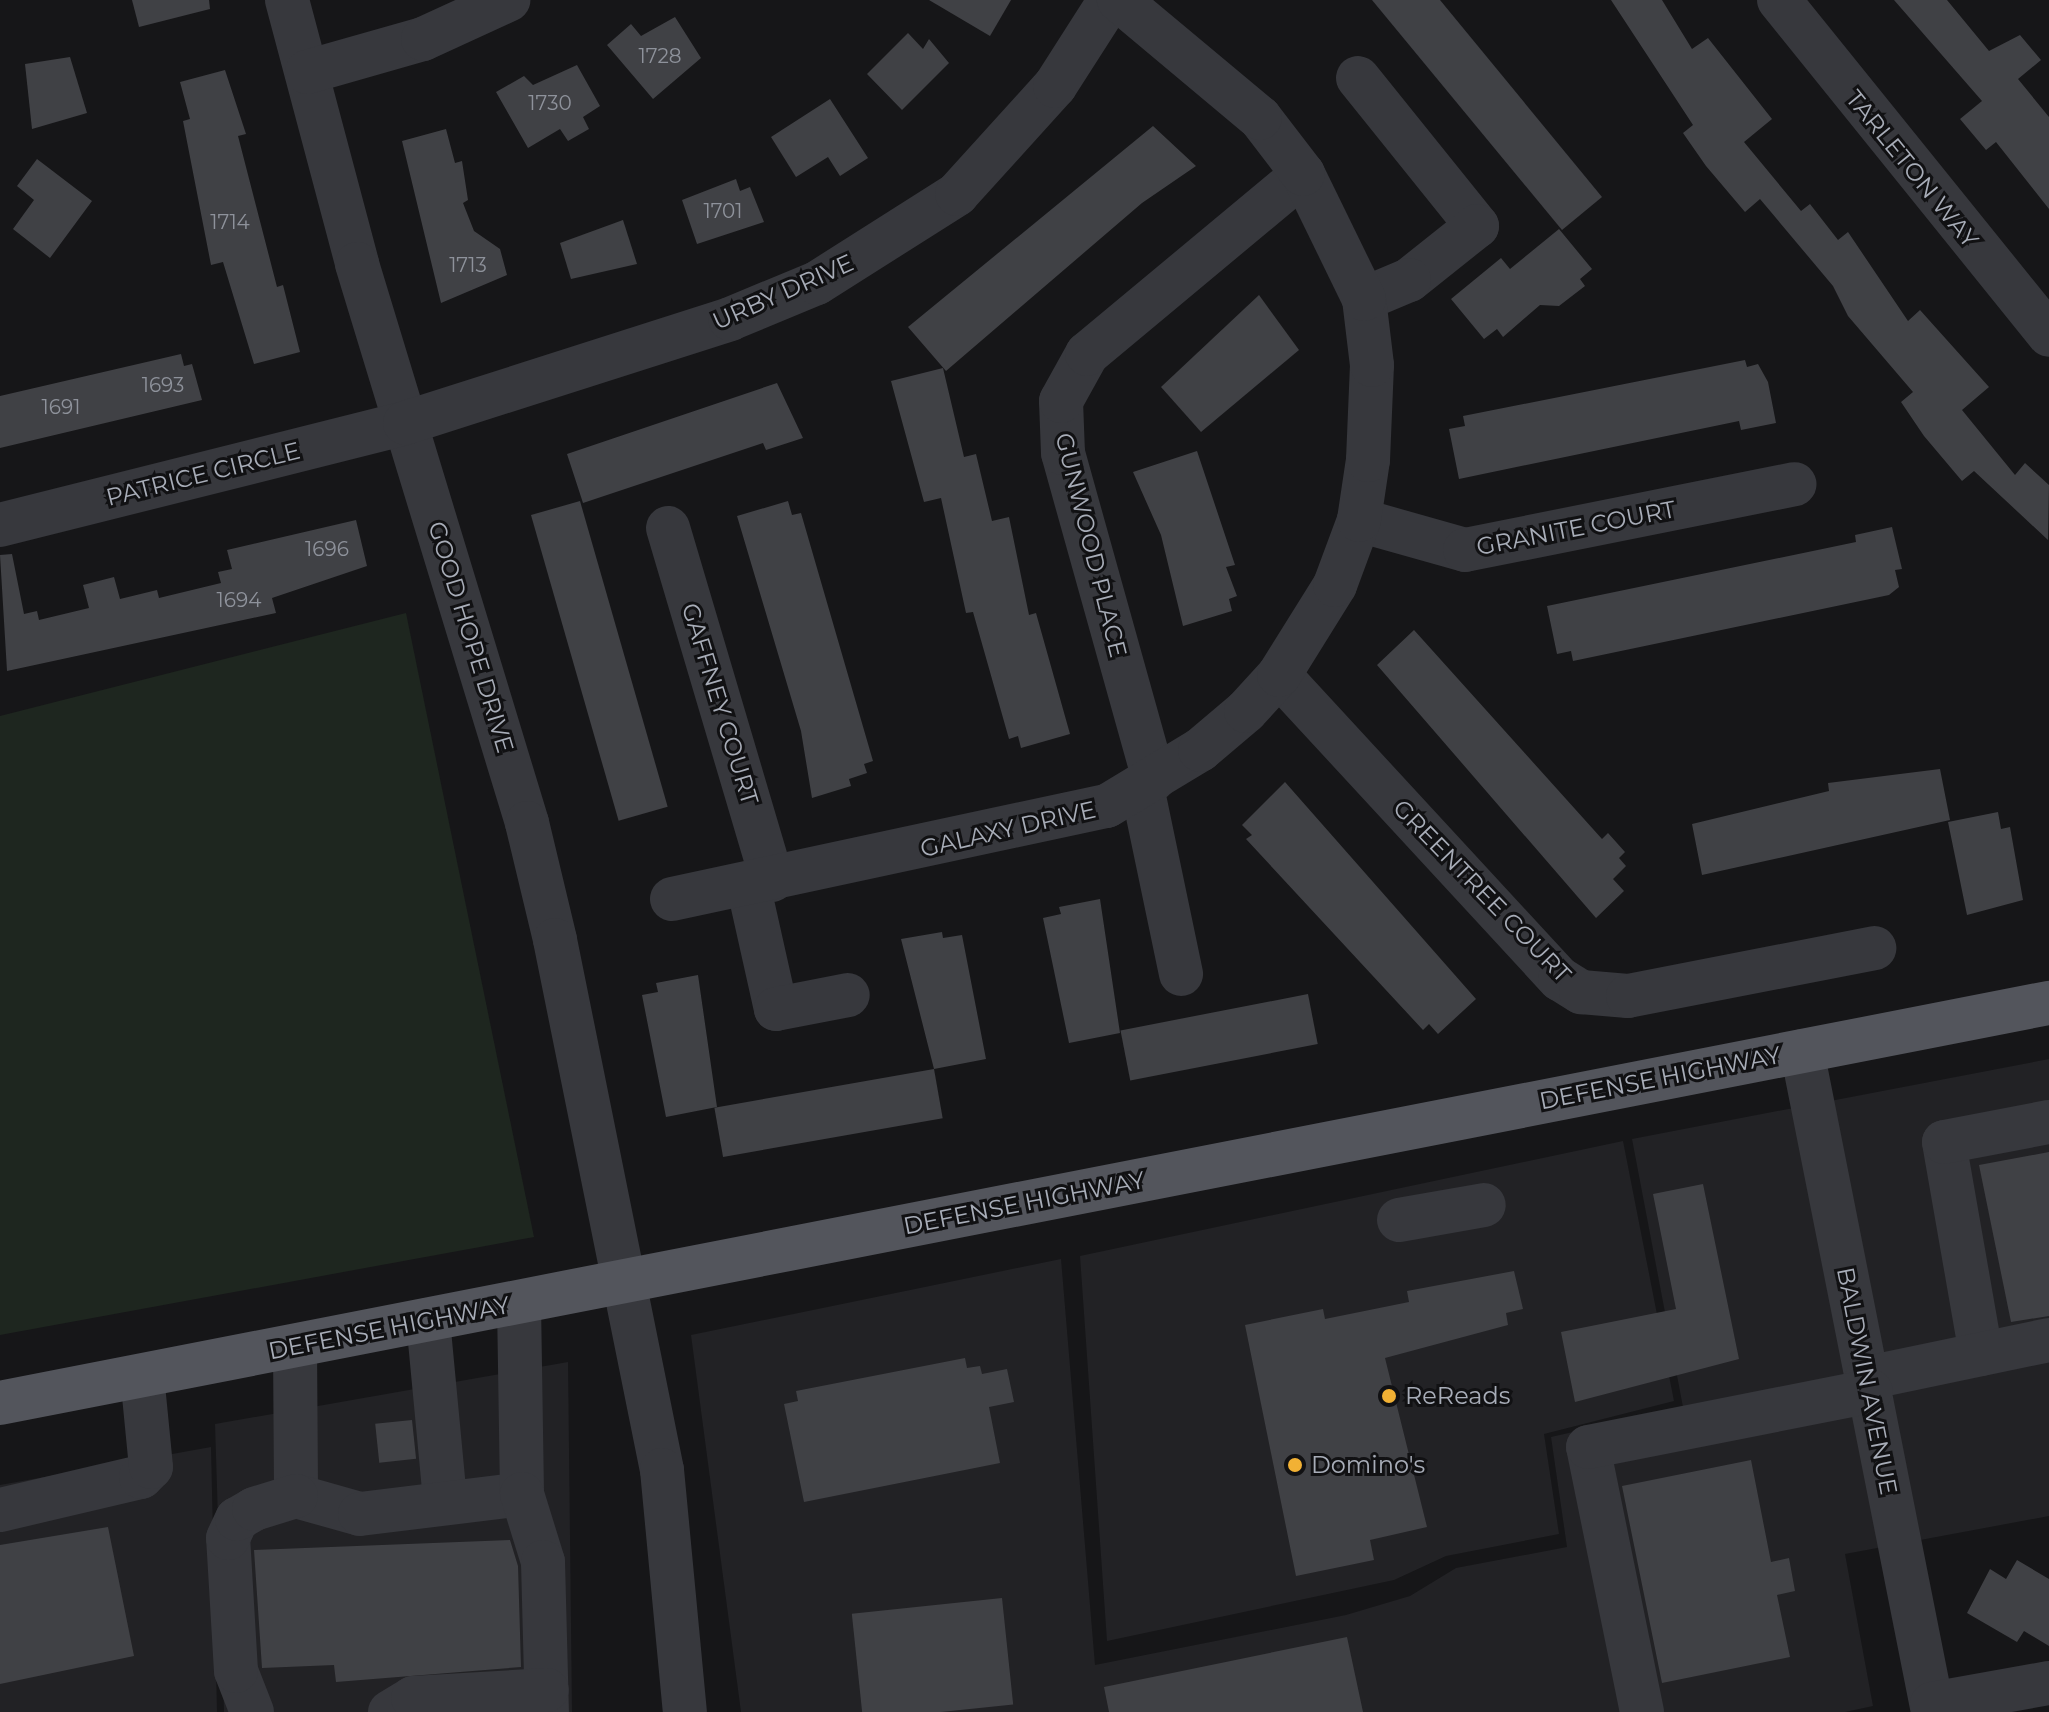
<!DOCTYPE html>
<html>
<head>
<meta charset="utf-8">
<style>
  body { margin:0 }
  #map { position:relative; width:2049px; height:1712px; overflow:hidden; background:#161618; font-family:Montserrat,sans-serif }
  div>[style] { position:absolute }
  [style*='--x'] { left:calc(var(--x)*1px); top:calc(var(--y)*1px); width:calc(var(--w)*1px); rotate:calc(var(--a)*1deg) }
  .built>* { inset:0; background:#222225 }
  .green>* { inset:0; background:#1e261f }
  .building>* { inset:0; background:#404145; transform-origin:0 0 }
  .minor>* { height:44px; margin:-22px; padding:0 22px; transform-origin:22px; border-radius:22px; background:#37383d }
  .major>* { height:44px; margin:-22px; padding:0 22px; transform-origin:22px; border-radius:22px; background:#53555c }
  .dots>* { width:22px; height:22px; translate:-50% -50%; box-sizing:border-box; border:4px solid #111113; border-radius:50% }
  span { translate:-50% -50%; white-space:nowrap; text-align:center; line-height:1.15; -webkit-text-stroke:6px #111113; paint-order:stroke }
  .number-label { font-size:20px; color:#8e929b }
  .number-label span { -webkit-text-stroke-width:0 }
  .street-label { font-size:24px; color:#a8adb8 }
  .poi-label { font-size:24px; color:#a8adb8 }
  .left { translate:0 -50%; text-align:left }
</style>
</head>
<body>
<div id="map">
  <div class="built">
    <div style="clip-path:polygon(2049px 1059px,2049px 1516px,1845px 1554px,1873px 1706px,1845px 1712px,741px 1712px,691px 1335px,1061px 1259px,1095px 1665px,1346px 1615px,1410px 1596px,1456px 1568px,1567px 1547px,1551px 1437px,1683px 1407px,1632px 1139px)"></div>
    <div style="clip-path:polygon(1623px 1141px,1674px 1401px,1544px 1434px,1559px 1534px,1446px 1556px,1394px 1580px,1107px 1641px,1080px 1256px)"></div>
    <div style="clip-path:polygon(568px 1362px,572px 1712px,224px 1712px,215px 1424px)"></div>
    <div style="clip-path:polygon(211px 1447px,217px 1712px,0 1712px,0 1485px)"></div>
  </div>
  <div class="green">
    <div style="clip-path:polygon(406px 613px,534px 1237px,0 1335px,0 716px)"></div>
  </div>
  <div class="building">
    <div style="clip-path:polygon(132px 0,209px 0,210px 9px,139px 27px)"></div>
    <div style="clip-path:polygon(929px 0,1011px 0,990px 36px)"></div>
    <div style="clip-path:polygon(1372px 0,1440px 0,1602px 197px,1562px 230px)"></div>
    <div style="clip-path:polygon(1611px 0,1662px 0,1692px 49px,1708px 38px,1772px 119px,1744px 142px,1801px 211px,1810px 204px,1838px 240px,1848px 232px,1908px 321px,1920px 310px,1989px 387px,1962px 410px,2015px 475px,2025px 463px,2049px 485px,2048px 540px,1974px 471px,1962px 481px,1924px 436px,1901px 402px,1913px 392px,1848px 316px,1833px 286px,1760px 199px,1745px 212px,1706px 166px,1683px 133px,1693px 125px)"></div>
    <div style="clip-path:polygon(1894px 0,1947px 0,1989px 51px,2020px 35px,2041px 60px,2018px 79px,2049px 117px,2049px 209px,1996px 142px,1986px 150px,1960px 119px,1982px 101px)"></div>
    <div style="clip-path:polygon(675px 17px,701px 58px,653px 99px,607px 45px,631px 24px,641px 36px)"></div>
    <div style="clip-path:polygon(908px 33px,923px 49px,929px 39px,949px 63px,902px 110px,867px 74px)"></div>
    <div style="clip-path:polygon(70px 57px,87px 113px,32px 129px,25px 64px)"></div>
    <div style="clip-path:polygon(577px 65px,600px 106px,583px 117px,589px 129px,568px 141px,560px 129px,528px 148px,496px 92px,524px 76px,533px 85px)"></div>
    <div style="clip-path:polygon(225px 70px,246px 134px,238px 136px,277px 287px,283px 285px,300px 352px,254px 364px,223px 262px,211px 265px,183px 121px,190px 119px,180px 82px)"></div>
    <div style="clip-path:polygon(830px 99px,868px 158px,840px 176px,828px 157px,796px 177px,771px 137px)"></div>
    <div style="clip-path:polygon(1153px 126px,1196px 166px,1142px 203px,946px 371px,908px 327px)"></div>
    <div style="clip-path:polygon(446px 129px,455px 163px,462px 161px,468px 200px,463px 203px,474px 231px,500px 249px,507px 275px,441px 303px,402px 141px)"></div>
    <div style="clip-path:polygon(37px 159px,92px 201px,50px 258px,13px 229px,34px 200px,17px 186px)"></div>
    <div style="clip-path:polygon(736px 179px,740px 191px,750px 187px,764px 222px,697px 244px,682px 200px)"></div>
    <div style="clip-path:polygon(623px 220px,637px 264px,571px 279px,560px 243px)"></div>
    <div style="clip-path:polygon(1559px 229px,1592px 269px,1580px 279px,1585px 286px,1559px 306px,1540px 305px,1503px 337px,1497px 329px,1484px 339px,1451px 299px,1501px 258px,1510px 269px)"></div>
    <div style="clip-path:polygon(1259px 295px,1299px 350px,1201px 432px,1161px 387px)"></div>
    <div style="clip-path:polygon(181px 354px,184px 366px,192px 364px,202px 400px,0 448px,0 396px)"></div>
    <div style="clip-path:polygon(1745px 360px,1747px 367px,1758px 364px,1768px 382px,1776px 423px,1741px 430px,1739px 421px,1459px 479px,1449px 429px,1465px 426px,1463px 416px)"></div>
    <div style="clip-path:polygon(943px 368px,964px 457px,976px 454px,992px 521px,1009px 517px,1029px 615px,1036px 613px,1070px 734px,1021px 748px,1018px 736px,1009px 739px,973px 612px,966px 613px,941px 498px,924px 502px,891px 381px)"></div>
    <div style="clip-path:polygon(777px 383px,803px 438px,766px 450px,763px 443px,583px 503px,567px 454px)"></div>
    <div style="clip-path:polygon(1197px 451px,1235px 565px,1226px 567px,1237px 596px,1229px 599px,1232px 611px,1183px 626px,1161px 535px,1133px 472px)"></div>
    <div style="left:580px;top:501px;width:318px;height:51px;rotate:74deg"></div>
    <div style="clip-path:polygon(788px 501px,792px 515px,801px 513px,873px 761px,864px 764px,867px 773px,849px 779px,851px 786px,812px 798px,801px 731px,737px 516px)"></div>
    <div style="clip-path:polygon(356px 520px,367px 566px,272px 598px,276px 613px,7px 671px,0 555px,12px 554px,24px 614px,37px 611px,39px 620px,89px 608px,83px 585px,114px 577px,120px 599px,157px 590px,159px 598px,221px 583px,218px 572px,232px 569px,227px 550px)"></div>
    <div style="clip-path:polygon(1892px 527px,1902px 569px,1895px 570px,1899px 587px,1889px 595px,1573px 661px,1571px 651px,1557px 654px,1547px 606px,1856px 542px,1855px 535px)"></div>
    <div style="clip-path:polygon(1414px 630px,1602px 839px,1608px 833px,1625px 852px,1619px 858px,1626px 866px,1613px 879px,1624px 891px,1596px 918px,1377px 665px)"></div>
    <div style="clip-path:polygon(1940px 769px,1950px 820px,1702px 875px,1692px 824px,1829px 791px,1828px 783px)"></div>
    <div style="clip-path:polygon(1285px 782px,1476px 999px,1438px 1034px,1429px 1024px,1423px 1030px,1246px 839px,1252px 835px,1242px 825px)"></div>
    <div style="clip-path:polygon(1998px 812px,2001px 829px,2010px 827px,2023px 900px,1967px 915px,1948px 822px)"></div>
    <div style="clip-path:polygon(1100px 899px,1120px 1033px,1069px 1043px,1043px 918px,1061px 914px,1059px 907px)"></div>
    <div style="clip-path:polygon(942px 932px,943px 938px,962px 935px,986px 1059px,934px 1069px,901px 939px)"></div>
    <div style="clip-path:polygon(698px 975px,717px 1107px,666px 1117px,642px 995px,658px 992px,656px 983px)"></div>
    <div style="left:1308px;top:994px;width:51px;height:191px;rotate:79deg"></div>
    <div style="left:934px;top:1069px;width:50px;height:223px;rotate:80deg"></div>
    <div style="clip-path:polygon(2049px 1152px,2049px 1316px,2011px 1322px,1979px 1165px)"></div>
    <div style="clip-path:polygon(1703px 1184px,1739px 1359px,1575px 1402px,1561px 1332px,1676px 1309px,1653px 1194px)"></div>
    <div style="clip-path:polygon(1514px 1271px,1523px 1309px,1506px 1313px,1508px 1325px,1385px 1358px,1427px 1527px,1370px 1540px,1374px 1560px,1296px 1576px,1245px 1325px,1323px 1309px,1325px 1319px,1409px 1302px,1407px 1291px)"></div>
    <div style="clip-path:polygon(965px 1358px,967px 1368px,980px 1366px,982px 1374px,1007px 1369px,1014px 1402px,989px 1407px,1000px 1463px,804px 1502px,784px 1404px,798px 1401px,796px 1391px)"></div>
    <div style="left:412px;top:1420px;width:39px;height:37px;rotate:84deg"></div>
    <div style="clip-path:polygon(1751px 1460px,1771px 1562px,1789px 1558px,1795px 1591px,1777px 1595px,1790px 1657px,1662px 1683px,1622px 1486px)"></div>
    <div style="clip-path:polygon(108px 1527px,134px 1656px,0 1684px,0 1545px)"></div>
    <div style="clip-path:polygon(510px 1540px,518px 1566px,521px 1667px,336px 1682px,334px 1665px,262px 1668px,254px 1550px)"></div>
    <div style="clip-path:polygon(2017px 1560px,2049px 1579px,2049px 1646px,2024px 1631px,2017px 1642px,1967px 1613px,1990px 1569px,2006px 1579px)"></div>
    <div style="left:1002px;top:1598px;width:107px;height:151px;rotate:84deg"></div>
    <div style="clip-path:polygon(1347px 1637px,1363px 1712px,1109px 1712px,1104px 1687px)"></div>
  </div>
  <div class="minor">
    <div style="--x:287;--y:0;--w:273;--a:75.1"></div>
    <div style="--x:357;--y:264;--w:584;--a:73.08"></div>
    <div style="--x:527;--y:823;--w:120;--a:76.5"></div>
    <div style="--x:555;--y:940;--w:541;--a:78.59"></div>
    <div style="--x:662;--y:1470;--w:243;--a:84.6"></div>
    <div style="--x:1779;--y:0;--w:430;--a:51.1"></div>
    <div style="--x:307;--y:72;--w:121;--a:-15.9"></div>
    <div style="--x:423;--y:39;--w:94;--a:-24.6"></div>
    <div style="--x:1358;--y:78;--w:190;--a:51.2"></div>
    <div style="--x:1477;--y:226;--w:87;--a:141.5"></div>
    <div style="--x:1409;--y:280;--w:49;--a:157.1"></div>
    <div style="--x:1359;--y:520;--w:110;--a:15.8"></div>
    <div style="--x:1465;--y:550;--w:336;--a:-11.3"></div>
    <div style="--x:0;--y:525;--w:418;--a:-14.1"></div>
    <div style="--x:405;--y:423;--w:341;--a:-17.7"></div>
    <div style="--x:730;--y:319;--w:94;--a:-22.5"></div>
    <div style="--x:817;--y:283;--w:166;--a:-32.4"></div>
    <div style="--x:957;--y:194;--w:146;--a:-47.8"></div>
    <div style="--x:1055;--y:86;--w:102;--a:-57.4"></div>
    <div style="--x:668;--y:528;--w:367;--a:73.5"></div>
    <div style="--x:1279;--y:675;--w:414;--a:47.3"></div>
    <div style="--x:1560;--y:979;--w:25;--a:32"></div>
    <div style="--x:1581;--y:992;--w:47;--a:4.9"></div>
    <div style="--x:1628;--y:996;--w:251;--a:-11"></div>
    <div style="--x:1154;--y:779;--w:338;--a:-105.6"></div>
    <div style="--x:1063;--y:453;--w:52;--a:-92.2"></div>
    <div style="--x:1061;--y:401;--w:54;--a:-61"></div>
    <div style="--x:1087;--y:354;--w:281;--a:-39.8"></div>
    <div style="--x:1142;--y:787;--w:191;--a:78.2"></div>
    <div style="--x:748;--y:884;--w:128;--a:77.4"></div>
    <div style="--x:776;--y:1009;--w:73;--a:-11"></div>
    <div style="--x:672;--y:899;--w:445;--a:-12.1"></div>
    <div style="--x:1107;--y:806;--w:109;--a:-31.1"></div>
    <div style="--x:1200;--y:750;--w:60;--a:-40.3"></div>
    <div style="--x:1246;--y:711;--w:49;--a:-47.5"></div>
    <div style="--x:1279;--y:675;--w:106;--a:-58.1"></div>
    <div style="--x:1335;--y:585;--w:69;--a:-69.7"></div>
    <div style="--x:1359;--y:520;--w:61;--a:-81.5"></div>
    <div style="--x:1368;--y:460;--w:95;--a:-87.6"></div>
    <div style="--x:1372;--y:365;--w:66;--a:-96.9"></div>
    <div style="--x:1364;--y:299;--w:139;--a:-116"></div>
    <div style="--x:1303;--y:174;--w:71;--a:-127.5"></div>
    <div style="--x:1260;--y:118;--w:184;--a:-140.1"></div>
    <div style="--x:1802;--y:1051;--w:674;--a:78.79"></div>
    <div style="--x:1399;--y:1220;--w:86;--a:-10"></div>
    <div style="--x:428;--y:1320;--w:182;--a:84.6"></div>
    <div style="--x:295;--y:1346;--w:150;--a:89.6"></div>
    <div style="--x:296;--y:1496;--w:66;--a:15.7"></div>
    <div style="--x:360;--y:1514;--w:163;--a:-7"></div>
    <div style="--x:522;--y:1494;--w:191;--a:-90.9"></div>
    <div style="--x:1981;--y:1354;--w:215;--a:-99.9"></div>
    <div style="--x:1944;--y:1142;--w:107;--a:-10.8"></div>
    <div style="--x:1867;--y:1378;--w:186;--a:-11.8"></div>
    <div style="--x:522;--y:1494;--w:71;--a:72.8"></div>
    <div style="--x:543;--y:1562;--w:150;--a:88.5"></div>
    <div style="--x:0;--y:1510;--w:145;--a:-13.2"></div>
    <div style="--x:141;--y:1477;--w:14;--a:-45"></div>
    <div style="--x:151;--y:1467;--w:91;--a:-95.6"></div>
    <div style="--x:1932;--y:1704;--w:119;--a:-10.2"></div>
    <div style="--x:252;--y:1712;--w:44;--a:-111.3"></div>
    <div style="--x:236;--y:1671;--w:133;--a:-93.4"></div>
    <div style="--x:228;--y:1538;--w:21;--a:-65"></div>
    <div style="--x:237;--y:1519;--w:20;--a:-30"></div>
    <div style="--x:254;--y:1509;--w:44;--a:-17.2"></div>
    <div style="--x:390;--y:1712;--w:27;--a:-31"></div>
    <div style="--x:413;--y:1698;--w:134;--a:-3.4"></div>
    <div style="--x:1642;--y:1712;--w:270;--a:-101.5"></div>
    <div style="--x:1588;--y:1447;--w:288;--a:-11.2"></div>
  </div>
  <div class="major">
    <div style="--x:0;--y:1403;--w:2088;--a:-11.05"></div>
  </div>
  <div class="dots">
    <div style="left:1389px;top:1396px;background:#f2b134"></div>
    <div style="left:1295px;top:1465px;background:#f2b134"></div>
  </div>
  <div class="number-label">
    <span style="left:660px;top:56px">1728</span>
    <span style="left:550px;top:103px">1730</span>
    <span style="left:723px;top:211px">1701</span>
    <span style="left:230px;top:222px">1714</span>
    <span style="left:468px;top:265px">1713</span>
    <span style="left:163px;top:385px">1693</span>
    <span style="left:61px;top:407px">1691</span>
    <span style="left:327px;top:549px">1696</span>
    <span style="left:239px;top:600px">1694</span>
  </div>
  <div class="street-label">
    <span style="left:1912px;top:169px;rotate:51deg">TARLETON WAY</span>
    <span style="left:783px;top:292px;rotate:-24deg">URBY DRIVE</span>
    <span style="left:203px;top:474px;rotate:-14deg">PATRICE CIRCLE</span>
    <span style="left:1576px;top:528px;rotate:-11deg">GRANITE COURT</span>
    <span style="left:1091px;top:545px;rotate:76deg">GUNWOOD PLACE</span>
    <span style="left:471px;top:637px;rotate:73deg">GOOD HOPE DRIVE</span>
    <span style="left:720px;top:704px;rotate:73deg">GAFFNEY COURT</span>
    <span style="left:1008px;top:829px;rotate:-13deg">GALAXY DRIVE</span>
    <span style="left:1482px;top:891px;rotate:46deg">GREENTREE COURT</span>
    <span style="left:1660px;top:1078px;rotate:-11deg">DEFENSE HIGHWAY</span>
    <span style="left:1024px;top:1203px;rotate:-11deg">DEFENSE HIGHWAY</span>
    <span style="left:389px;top:1328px;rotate:-11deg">DEFENSE HIGHWAY</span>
    <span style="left:1867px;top:1381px;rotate:79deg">BALDWIN AVENUE</span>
  </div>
  <div class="poi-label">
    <span class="left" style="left:1405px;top:1396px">ReReads</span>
    <span class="left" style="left:1311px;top:1465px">Domino's</span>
  </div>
</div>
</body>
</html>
